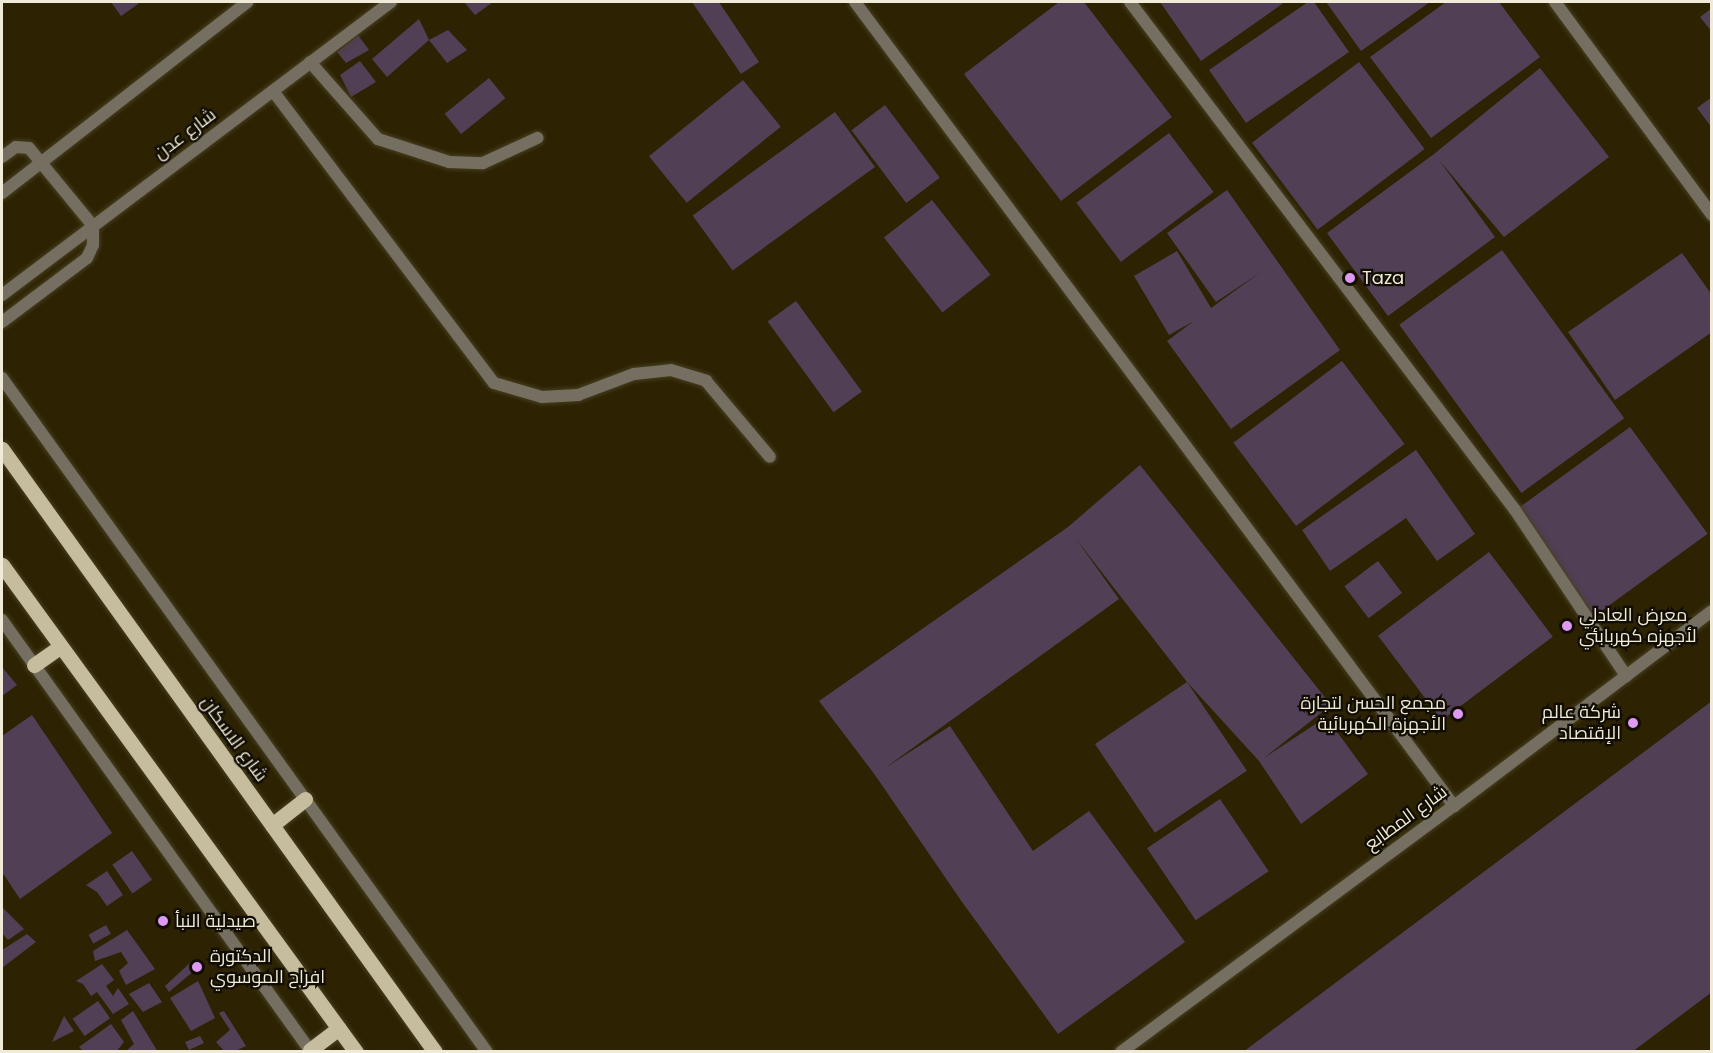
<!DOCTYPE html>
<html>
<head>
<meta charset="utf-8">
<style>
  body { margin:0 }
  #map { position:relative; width:1713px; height:1053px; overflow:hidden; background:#2d2303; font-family:Poppins,Cairo,sans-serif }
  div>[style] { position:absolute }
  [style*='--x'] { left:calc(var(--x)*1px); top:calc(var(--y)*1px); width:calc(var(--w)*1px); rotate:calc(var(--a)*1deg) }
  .building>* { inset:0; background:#513f56; transform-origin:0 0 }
  .roads { filter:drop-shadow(0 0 2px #483f21) drop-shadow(0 0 2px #483f21) }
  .service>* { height:12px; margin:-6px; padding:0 6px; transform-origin:6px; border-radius:6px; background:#746f61 }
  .minor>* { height:12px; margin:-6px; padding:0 6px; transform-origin:6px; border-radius:6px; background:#746f61 }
  .tertiary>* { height:12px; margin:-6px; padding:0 6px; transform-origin:6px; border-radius:6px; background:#746f61 }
  .primary>* { height:15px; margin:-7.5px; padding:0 7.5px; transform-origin:7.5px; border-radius:7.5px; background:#c6bc9e }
  .dots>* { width:16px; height:16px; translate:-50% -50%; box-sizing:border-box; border:3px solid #110d03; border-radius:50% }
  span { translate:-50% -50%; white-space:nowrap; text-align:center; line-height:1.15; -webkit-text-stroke:4.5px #110d03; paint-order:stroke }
  .street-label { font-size:18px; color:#f0ead8 }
  .poi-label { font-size:18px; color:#f0ead8 }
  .left { translate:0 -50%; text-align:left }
  .right { translate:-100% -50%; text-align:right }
  .frame { position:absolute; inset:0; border:3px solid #f0ead8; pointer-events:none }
</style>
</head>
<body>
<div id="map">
  <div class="building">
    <div style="clip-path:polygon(111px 2px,141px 2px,121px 16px)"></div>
    <div style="clip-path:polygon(464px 2px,493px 2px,475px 15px)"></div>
    <div style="clip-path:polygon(692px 2px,719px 2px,759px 62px,741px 74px)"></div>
    <div style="clip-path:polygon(1059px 2px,1084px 2px,1172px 117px,1061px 201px,964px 74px)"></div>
    <div style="clip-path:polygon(1160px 2px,1285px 2px,1201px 61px)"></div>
    <div style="clip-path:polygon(1308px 2px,1314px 2px,1349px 52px,1246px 123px,1209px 70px)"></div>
    <div style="clip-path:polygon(1326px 2px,1430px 2px,1361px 51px)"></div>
    <div style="clip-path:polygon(1446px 2px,1499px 2px,1540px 57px,1431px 138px,1370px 57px)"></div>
    <div style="clip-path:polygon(1712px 8px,1712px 32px,1700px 17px)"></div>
    <div style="clip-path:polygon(419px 19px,429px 40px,387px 77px,372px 59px)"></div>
    <div style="clip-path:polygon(448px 30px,467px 50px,447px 63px,429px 40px)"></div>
    <div style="clip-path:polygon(358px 35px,369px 50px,346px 63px,337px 52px)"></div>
    <div style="clip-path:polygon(360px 61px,376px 82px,351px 97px,340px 75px)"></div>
    <div style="left:1359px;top:62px;width:109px;height:134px;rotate:53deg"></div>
    <div style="clip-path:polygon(1540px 68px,1609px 157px,1504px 237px,1439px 160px,1495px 237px,1388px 316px,1327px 233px,1434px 154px)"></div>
    <div style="left:489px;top:78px;width:26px;height:57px;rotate:51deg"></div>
    <div style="left:743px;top:80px;width:60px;height:121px;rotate:51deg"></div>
    <div style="clip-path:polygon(1712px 97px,1712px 128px,1697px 108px)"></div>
    <div style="left:885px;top:105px;width:91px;height:42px;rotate:53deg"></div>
    <div style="left:835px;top:112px;width:68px;height:176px;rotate:54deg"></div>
    <div style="left:1169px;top:133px;width:74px;height:116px;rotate:53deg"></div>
    <div style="clip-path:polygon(1227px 190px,1340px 350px,1231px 429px,1167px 341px,1194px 321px,1169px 335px,1134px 276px,1177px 251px,1211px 308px,1261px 272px,1216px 302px,1167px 233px)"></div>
    <div style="left:932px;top:200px;width:95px;height:61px;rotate:52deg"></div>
    <div style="left:1502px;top:250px;width:208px;height:127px;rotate:54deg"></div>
    <div style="clip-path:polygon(1682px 253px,1712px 295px,1712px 332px,1615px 400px,1568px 332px)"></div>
    <div style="left:796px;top:301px;width:112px;height:35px;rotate:54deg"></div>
    <div style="left:1342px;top:361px;width:104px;height:136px;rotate:53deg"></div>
    <div style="left:1630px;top:427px;width:132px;height:142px;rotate:54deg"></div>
    <div style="clip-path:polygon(1416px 450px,1475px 534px,1437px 561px,1406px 518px,1330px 571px,1302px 530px)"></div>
    <div style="clip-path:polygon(1140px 465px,1331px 705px,1264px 758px,1326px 717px,1368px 774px,1301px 824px,1259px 761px,1187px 682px,1076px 539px,1119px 599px,885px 768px,950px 726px,1033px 851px,1089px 811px,1185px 942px,1058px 1034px,962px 902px,875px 775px,819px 701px,1068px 527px)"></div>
    <div style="left:1489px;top:552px;width:106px;height:139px;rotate:53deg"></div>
    <div style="left:1378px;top:561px;width:40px;height:42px;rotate:53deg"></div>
    <div style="clip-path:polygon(2px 667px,17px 685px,2px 696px)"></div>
    <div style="left:1187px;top:682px;width:107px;height:111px;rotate:56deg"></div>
    <div style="clip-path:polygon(1712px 701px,1712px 992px,1632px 1052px,1243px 1052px)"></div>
    <div style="clip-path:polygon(32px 715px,112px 833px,20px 899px,2px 872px,2px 736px)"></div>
    <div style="left:1220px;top:799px;width:87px;height:88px;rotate:56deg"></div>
    <div style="left:132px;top:851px;width:35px;height:24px;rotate:55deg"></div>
    <div style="clip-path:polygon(107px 871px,123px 895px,107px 906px,97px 892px,86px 885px)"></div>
    <div style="clip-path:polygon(2px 907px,24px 929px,8px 940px,2px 933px)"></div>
    <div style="left:106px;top:925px;width:10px;height:20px;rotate:61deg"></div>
    <div style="clip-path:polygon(127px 930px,155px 969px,126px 985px,119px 971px,128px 963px,121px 952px,95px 961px,93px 951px)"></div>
    <div style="clip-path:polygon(27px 934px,36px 942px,2px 968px,2px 950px)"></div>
    <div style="clip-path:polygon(192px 961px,196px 969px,169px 992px,165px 986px)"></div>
    <div style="clip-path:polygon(102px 964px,114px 980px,106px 986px,113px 996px,118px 988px,129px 1004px,113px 1014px,97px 992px,91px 996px,83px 984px,76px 981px)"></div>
    <div style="clip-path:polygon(198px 981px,215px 1018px,191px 1031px,170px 998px)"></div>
    <div style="clip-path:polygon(149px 983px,162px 1002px,143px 1012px,129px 994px)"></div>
    <div style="left:98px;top:1001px;width:21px;height:31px;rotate:55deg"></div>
    <div style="clip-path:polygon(133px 1011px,158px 1052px,125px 1052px,134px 1044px,121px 1020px)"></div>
    <div style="clip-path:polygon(224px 1011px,246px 1046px,233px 1052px,225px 1052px,216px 1042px,230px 1030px,219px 1013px)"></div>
    <div style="clip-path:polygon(64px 1016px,74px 1031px,52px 1042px)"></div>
    <div style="clip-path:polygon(111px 1024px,124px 1042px,116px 1052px,84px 1052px,79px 1047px)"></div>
    <div style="clip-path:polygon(200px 1036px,204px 1043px,189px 1050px,185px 1042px)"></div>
  </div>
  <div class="roads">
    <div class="service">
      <div style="--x:310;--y:62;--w:103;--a:48.6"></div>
      <div style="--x:378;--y:139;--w:75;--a:17.9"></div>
      <div style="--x:449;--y:162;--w:34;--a:2"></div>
      <div style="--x:483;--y:163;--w:60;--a:-24.8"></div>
      <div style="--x:273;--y:91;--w:366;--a:52.9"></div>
      <div style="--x:494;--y:383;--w:50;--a:16.3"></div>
      <div style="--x:542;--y:397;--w:36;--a:-3"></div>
      <div style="--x:578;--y:395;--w:60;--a:-20.6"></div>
      <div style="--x:634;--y:374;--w:37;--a:-6"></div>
      <div style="--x:671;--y:370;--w:37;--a:17"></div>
      <div style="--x:706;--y:381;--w:99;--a:49.9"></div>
    </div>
    <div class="minor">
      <div style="--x:855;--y:2;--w:1003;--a:53.31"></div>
      <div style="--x:1130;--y:2;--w:637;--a:52.84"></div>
      <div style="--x:1515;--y:510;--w:200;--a:56.2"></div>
      <div style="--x:1555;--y:2;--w:265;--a:53.6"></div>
      <div style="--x:2;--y:157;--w:17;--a:-36"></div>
      <div style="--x:16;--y:147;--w:13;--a:4"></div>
      <div style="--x:29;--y:148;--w:101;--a:50.6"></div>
      <div style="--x:2;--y:193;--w:311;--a:-37.9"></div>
      <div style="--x:2;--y:295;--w:487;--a:-37"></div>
    </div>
    <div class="tertiary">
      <div style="--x:2;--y:322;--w:106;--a:-37"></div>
      <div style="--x:87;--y:258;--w:14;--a:-65"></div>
      <div style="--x:93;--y:245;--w:19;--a:-90"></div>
      <div style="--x:2;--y:378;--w:830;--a:54.26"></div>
      <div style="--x:2;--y:620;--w:531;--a:54.42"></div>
      <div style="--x:1121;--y:1052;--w:414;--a:-36.5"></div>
      <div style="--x:1454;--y:806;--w:323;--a:-37.1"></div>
    </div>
    <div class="primary">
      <div style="--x:2;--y:449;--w:742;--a:54.32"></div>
      <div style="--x:2;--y:565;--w:602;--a:53.99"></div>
      <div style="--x:34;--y:665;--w:32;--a:-35"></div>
      <div style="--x:272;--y:825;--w:42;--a:-38.2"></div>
      <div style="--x:310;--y:1050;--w:36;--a:-37"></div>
    </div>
  </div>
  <div class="dots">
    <div style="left:1350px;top:278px;background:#dd99f3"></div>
    <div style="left:1567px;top:626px;background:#dd99f3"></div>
    <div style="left:1458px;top:714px;background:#dd99f3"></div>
    <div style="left:1633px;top:723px;background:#dd99f3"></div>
    <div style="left:163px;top:921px;background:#dd99f3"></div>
    <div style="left:197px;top:967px;background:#dd99f3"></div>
  </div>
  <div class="street-label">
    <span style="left:185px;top:134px;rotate:-37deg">شارع عدن</span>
    <span style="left:234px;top:739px;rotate:54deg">شارع الاسكان</span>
    <span style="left:1406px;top:818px;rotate:-36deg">شارع المطابع</span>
  </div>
  <div class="poi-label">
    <span class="left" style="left:1362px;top:278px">Taza</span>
    <span class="left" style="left:1579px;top:626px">معرض العادلي<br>لأجهزه كهربابئي</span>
    <span class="right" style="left:1446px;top:714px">مجمع الحسن لتجارة<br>الأجهزة الكهربائية</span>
    <span class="right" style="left:1621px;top:723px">شركة عالم<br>الإقتصاد</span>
    <span class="left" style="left:175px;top:921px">صيدلية النبأ</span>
    <span class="left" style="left:210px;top:967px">الدكتورة<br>افراح الموسوي</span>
  </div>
  <div class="frame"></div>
</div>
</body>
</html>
